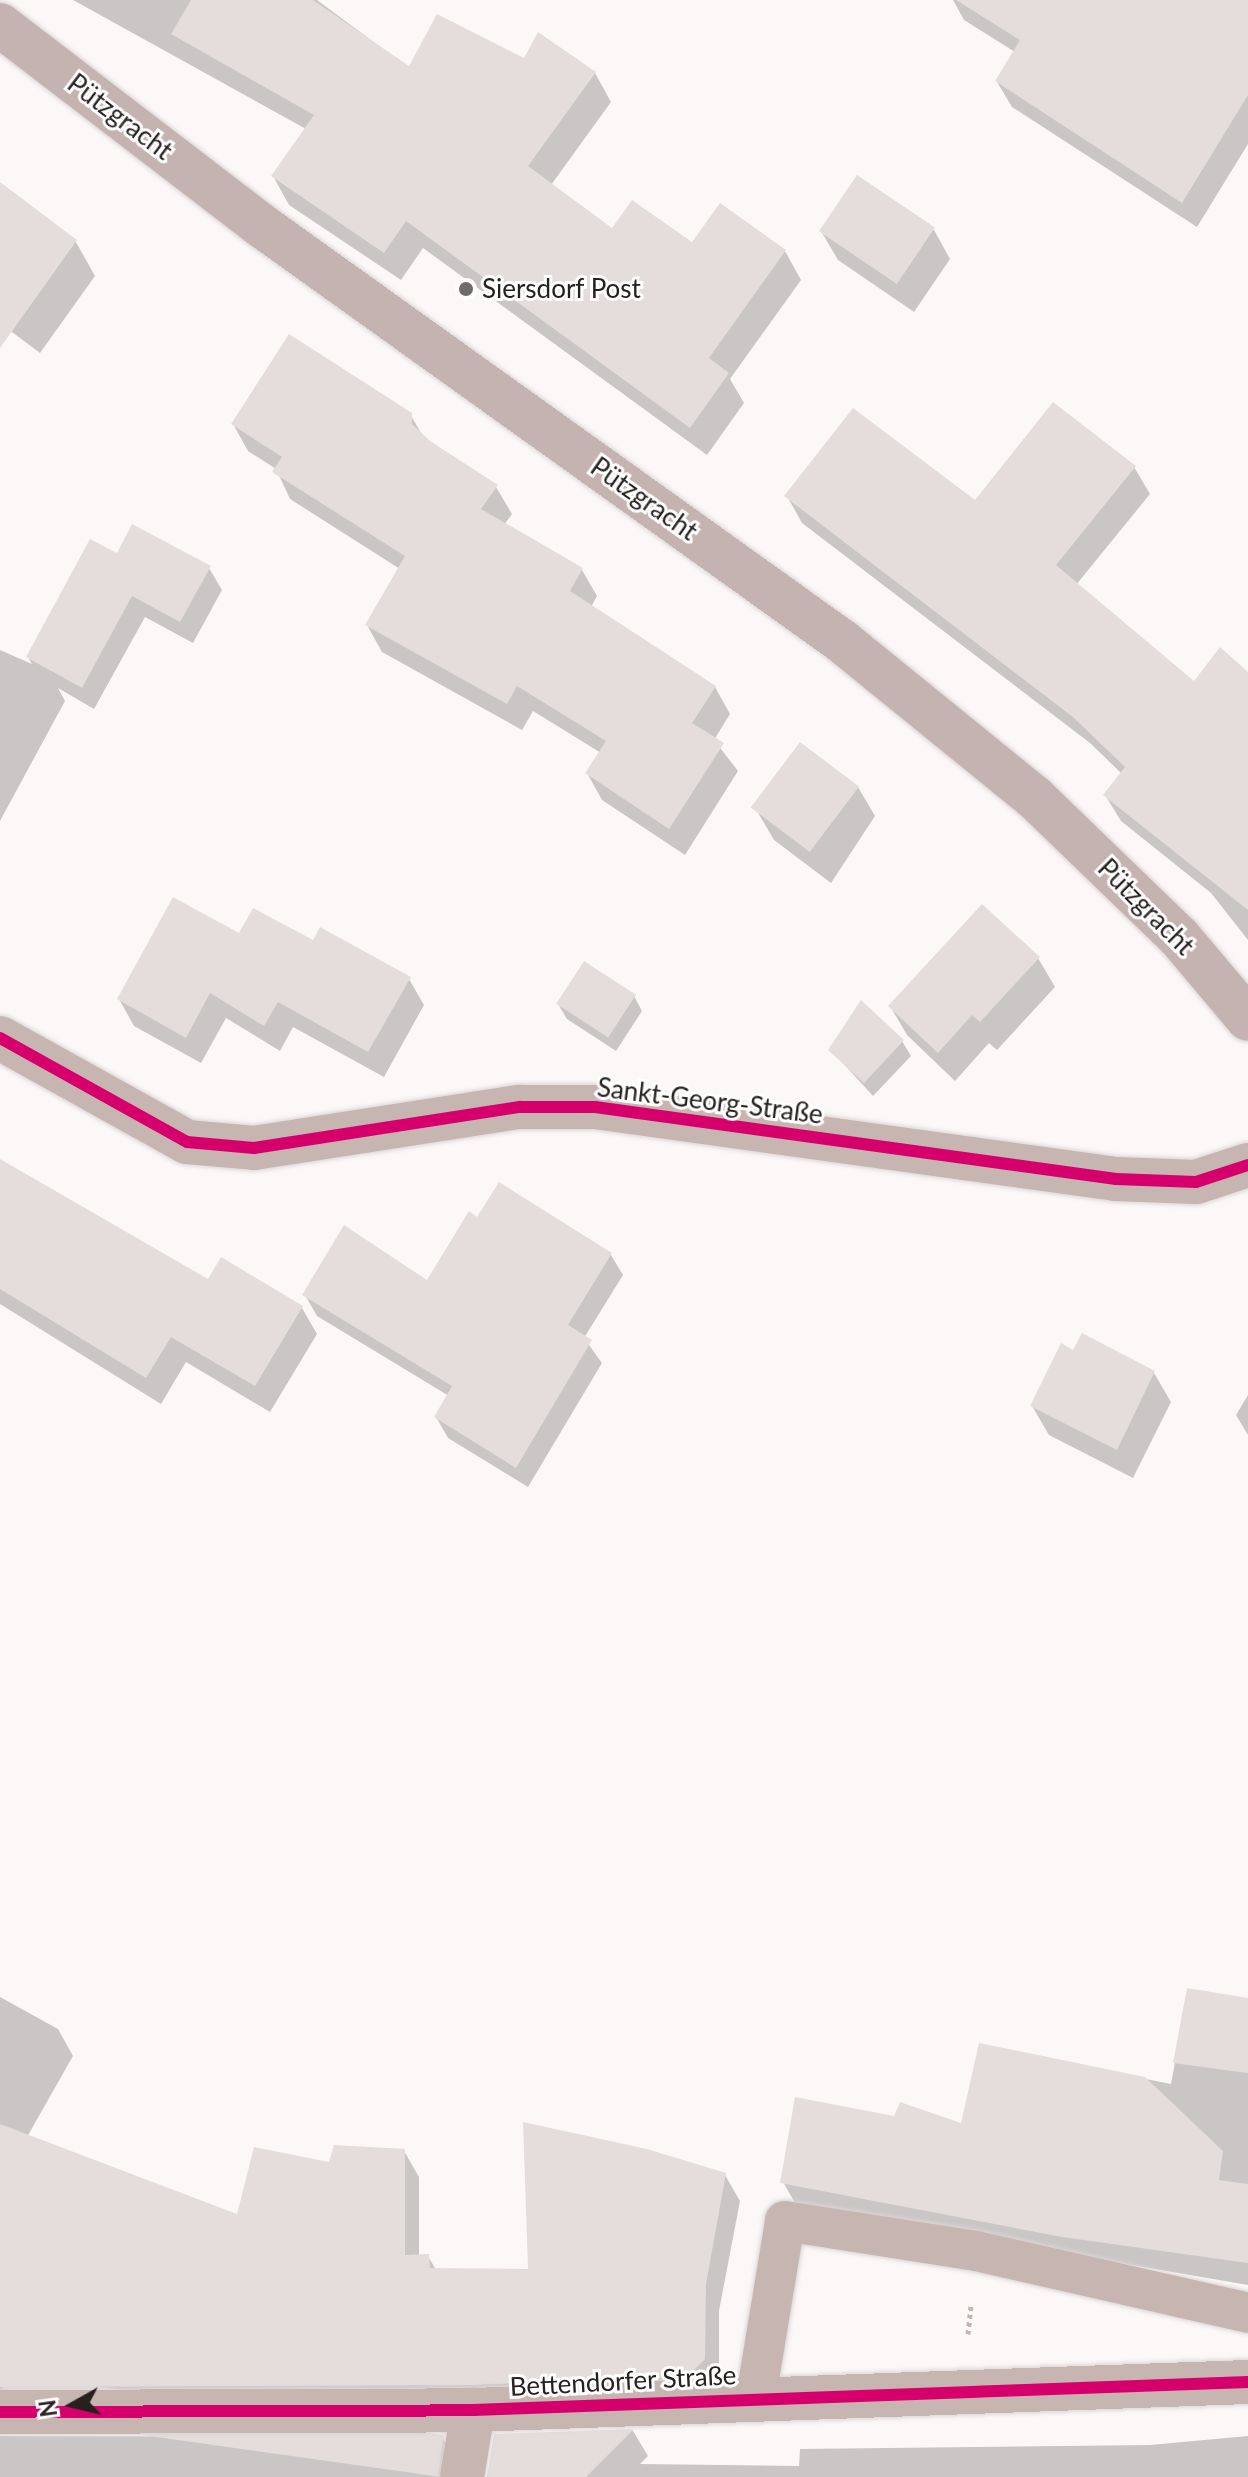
<!DOCTYPE html>
<html>
<head>
<meta charset="utf-8">
<style>
  body { margin:0 }
  #map { position:relative; width:1248px; height:2477px; overflow:hidden; background:#fdf8f8; font-family:Lato,sans-serif }
  div>[style] { position:absolute }
  [style*='--x'] { left:calc(var(--x)*1px); top:calc(var(--y)*1px); width:calc(var(--w)*1px); rotate:calc(var(--a)*1deg) }
  .shadow>* { inset:0; background:#0003 }
  .building>* { inset:0; background:#e4dddc; transform-origin:0 0 }
  .path>* { height:5px; margin-top:-2.5px; transform-origin:0; background:repeating-linear-gradient(90deg,#c2b7b5 0 4px,transparent 0 8px) }
  .roads { filter:drop-shadow(0 0 2px #dad6d6) drop-shadow(0 0 2px #dad6d6) }
  .service>* { height:40px; margin:-20px; padding:0 20px; transform-origin:20px; border-radius:20px; background:#c7b5b2 }
  .minor>* { height:44px; margin:-22px; padding:0 22px; transform-origin:22px; border-radius:22px; background:#c7b5b2 }
  .secondary>* { height:44px; margin:-22px; padding:0 22px; transform-origin:22px; border-radius:22px; background:#c5b3b1 }
  .cycleway>* { height:12px; margin:-6px; padding:0 6px; transform-origin:6px; border-radius:6px; background:#d6006c }
  .dots>* { width:22px; height:22px; translate:-50% -50%; box-sizing:border-box; border:4px solid #fff; border-radius:50% }
  span { translate:-50% -50%; white-space:nowrap; text-align:center; line-height:1.15; -webkit-text-stroke:6px #fff; paint-order:stroke }
  .street-label { font-size:26px; color:#26201f }
  .poi-label { font-size:26px; color:#26201f }
  .left { translate:0 -50%; text-align:left }
  .north { position:absolute; left:32px; top:2365px; width:80px; height:80px; -webkit-text-stroke:6px #fff; paint-order:stroke; rotate:262deg; font-size:22px; font-weight:700; line-height:32px; text-align:center; color:#26201f }
  .north::after { content:''; display:block; margin:auto; width:28px; height:36px; background:#26201f; clip-path:polygon(50% 0,100% 100%,50% 72%,0 100%) }
</style>
</head>
<body>
<div id="map">
  <div class="shadow">
    <div style="clip-path:polygon(73px 0,317px 0,410px 69px,524px 61px,595px 73px,611px 102px,551px 185px,613px 231px,692px 245px,785px 251px,801px 280px,730px 379px,744px 403px,707px 455px,423px 248px,401px 280px,289px 205px,273px 176px,306px 129px)"></div>
    <div style="clip-path:polygon(953px 0,1248px 0,1248px 144px,1197px 227px,1012px 107px,997px 82px,1015px 52px,964px 20px)"></div>
    <div style="clip-path:polygon(0 185px,76px 242px,95px 276px,40px 353px,0 323px)"></div>
    <div style="clip-path:polygon(934px 230px,950px 259px,914px 312px,838px 260px,821px 231px)"></div>
    <div style="clip-path:polygon(410px 414px,424px 438px,496px 487px,512px 514px,504px 525px,582px 570px,597px 596px,591px 607px,715px 687px,730px 714px,714px 740px,738px 771px,685px 855px,602px 800px,587px 773px,601px 753px,533px 711px,522px 730px,382px 652px,367px 625px,400px 569px,290px 499px,276px 469px,248px 451px,233px 424px)"></div>
    <div style="clip-path:polygon(1134px 467px,1150px 494px,1076px 585px,1194px 684px,1248px 675px,1248px 940px,1211px 893px,1121px 821px,1105px 795px,1122px 774px,1090px 743px,802px 523px,787px 496px,976px 503px)"></div>
    <div style="clip-path:polygon(117px 556px,209px 568px,222px 590px,193px 643px,145px 617px,94px 709px,58px 688px,65px 701px,0 821px,0 650px,32px 664px,28px 657px)"></div>
    <div style="clip-path:polygon(858px 787px,875px 816px,831px 883px,774px 840px,757px 811px)"></div>
    <div style="clip-path:polygon(240px 936px,409px 979px,424px 1005px,384px 1077px,293px 1027px,280px 1051px,226px 1018px,201px 1063px,134px 1026px,119px 999px)"></div>
    <div style="clip-path:polygon(1038px 958px,1055px 987px,997px 1050px,989px 1043px,955px 1081px,907px 1035px,890px 1006px)"></div>
    <div style="clip-path:polygon(634px 996px,642px 1011px,616px 1051px,567px 1019px,558px 1004px)"></div>
    <div style="clip-path:polygon(902px 1041px,911px 1056px,873px 1096px,831px 1050px)"></div>
    <div style="clip-path:polygon(0 1161px,208px 1281px,302px 1308px,317px 1334px,270px 1412px,186px 1362px,161px 1404px,0 1304px)"></div>
    <div style="clip-path:polygon(478px 1219px,611px 1255px,623px 1275px,584px 1338px,602px 1363px,528px 1487px,448px 1438px,436px 1417px,449px 1396px,317px 1316px,305px 1295px,427px 1282px)"></div>
    <div style="clip-path:polygon(1074px 1353px,1154px 1373px,1171px 1402px,1133px 1478px,1049px 1435px,1032px 1406px)"></div>
    <div style="clip-path:polygon(1248px 1395px,1248px 1435px,1236px 1415px)"></div>
    <div style="clip-path:polygon(1188px 1991px,1248px 2000px,1248px 2285px,798px 2208px,783px 2182px,895px 2118px,963px 2125px,980px 2046px,1171px 2084px)"></div>
    <div style="clip-path:polygon(0 1997px,58px 2029px,73px 2056px,27px 2137px,238px 2217px,330px 2164px,404px 2151px,419px 2177px,419px 2256px,428px 2256px,436px 2270px,530px 2271px,725px 2175px,740px 2201px,719px 2311px,719px 2386px,0 2419px)"></div>
    <div style="clip-path:polygon(633px 2431px,648px 2456px,640px 2464px,799px 2466px,800px 2449px,1150px 2445px,1248px 2436px,1248px 2477px,487px 2477px,496px 2436px)"></div>
    <div style="clip-path:polygon(0 2436px,442px 2437px,457px 2463px,456px 2477px,0 2477px)"></div>
  </div>
  <div class="building">
    <div style="clip-path:polygon(191px 0,313px 0,409px 66px,437px 14px,524px 58px,538px 32px,596px 72px,528px 166px,612px 228px,632px 200px,692px 242px,720px 203px,786px 250px,709px 358px,729px 373px,690px 428px,406px 221px,384px 253px,271px 176px,314px 115px,171px 34px)"></div>
    <div style="clip-path:polygon(956px 0,1248px 0,1248px 95px,1182px 203px,995px 81px,1020px 40px)"></div>
    <div style="left:857px;top:175px;width:94px;height:68px;rotate:34deg"></div>
    <div style="clip-path:polygon(0 182px,77px 240px,0 348px)"></div>
    <div style="clip-path:polygon(289px 334px,412px 413px,412px 424px,430px 441px,498px 485px,481px 509px,583px 568px,570px 591px,716px 686px,692px 723px,724px 743px,669px 829px,585px 773px,606px 741px,517px 686px,507px 704px,365px 625px,405px 556px,272px 472px,282px 457px,231px 424px)"></div>
    <div style="clip-path:polygon(1053px 402px,1136px 466px,1056px 565px,1194px 681px,1220px 647px,1248px 672px,1248px 910px,1103px 795px,1125px 767px,1073px 717px,784px 496px,853px 408px,975px 500px)"></div>
    <div style="clip-path:polygon(132px 524px,211px 566px,180px 622px,132px 596px,82px 688px,26px 657px,90px 539px,117px 553px)"></div>
    <div style="left:800px;top:742px;width:74px;height:82px;rotate:37deg"></div>
    <div style="clip-path:polygon(173px 897px,239px 933px,253px 908px,313px 940px,320px 927px,411px 977px,368px 1052px,278px 1002px,264px 1026px,210px 993px,186px 1038px,117px 999px)"></div>
    <div style="clip-path:polygon(982px 904px,1040px 957px,980px 1022px,972px 1015px,938px 1053px,888px 1006px)"></div>
    <div style="left:584px;top:961px;width:62px;height:51px;rotate:33deg"></div>
    <div style="clip-path:polygon(861px 1000px,904px 1040px,864px 1083px,828px 1050px)"></div>
    <div style="clip-path:polygon(0 1159px,208px 1279px,221px 1257px,303px 1306px,255px 1386px,171px 1337px,146px 1378px,0 1289px)"></div>
    <div style="clip-path:polygon(499px 1182px,612px 1253px,568px 1325px,592px 1340px,516px 1468px,434px 1417px,452px 1386px,302px 1295px,344px 1225px,427px 1280px,469px 1211px,477px 1217px)"></div>
    <div style="clip-path:polygon(1082px 1333px,1155px 1371px,1117px 1450px,1030px 1406px,1061px 1343px,1073px 1350px)"></div>
    <div style="clip-path:polygon(1187px 1988px,1248px 1998px,1248px 2073px,1173px 2063px)"></div>
    <div style="clip-path:polygon(979px 2043px,1145px 2077px,1223px 2151px,1219px 2180px,1248px 2184px,1248px 2263px,1062px 2237px,780px 2183px,795px 2097px,894px 2116px,900px 2102px,961px 2123px)"></div>
    <div style="clip-path:polygon(523px 2122px,647px 2149px,726px 2173px,706px 2284px,705px 2359px,687px 2377px,472px 2385px,0 2387px,0 2124px,237px 2214px,254px 2147px,329px 2162px,334px 2145px,405px 2149px,405px 2255px,429px 2254px,430px 2268px,528px 2269px)"></div>
    <div style="clip-path:polygon(634px 2429px,586px 2477px,487px 2477px,494px 2434px)"></div>
    <div style="left:444px;top:2435px;width:42px;height:444px;rotate:98deg"></div>
  </div>
  <div class="path">
    <div style="--x:968;--y:2334;--w:30;--a:-84"></div>
  </div>
  <div class="roads">
    <div class="service">
      <div style="--x:756;--y:2397;--w:178;--a:-80.6"></div>
      <div style="--x:785;--y:2221;--w:193;--a:8.9"></div>
      <div style="--x:976;--y:2251;--w:279;--a:12.8"></div>
    </div>
    <div class="minor">
      <div style="--x:0;--y:1038;--w:214;--a:29.1"></div>
      <div style="--x:187;--y:1142;--w:67;--a:5.1"></div>
      <div style="--x:254;--y:1148;--w:269;--a:-8.8"></div>
      <div style="--x:520;--y:1107;--w:75;--a:0"></div>
      <div style="--x:595;--y:1107;--w:526;--a:7.87"></div>
      <div style="--x:1116;--y:1179;--w:80;--a:2.1"></div>
      <div style="--x:1196;--y:1182;--w:55;--a:-18.1"></div>
      <div style="--x:0;--y:2412;--w:473;--a:-0.2"></div>
      <div style="--x:473;--y:2410;--w:776;--a:-2.07"></div>
      <div style="--x:462;--y:2477;--w:68;--a:-80.7"></div>
    </div>
    <div class="secondary">
      <div style="--x:0;--y:25;--w:330;--a:37.5"></div>
      <div style="--x:262;--y:226;--w:715;--a:35.6"></div>
      <div style="--x:843;--y:642;--w:247;--a:39.1"></div>
      <div style="--x:1035;--y:798;--w:200;--a:44"></div>
      <div style="--x:1179;--y:937;--w:107;--a:49.9"></div>
    </div>
  </div>
  <div class="cycleway">
    <div style="--x:0;--y:1038;--w:214;--a:29.1"></div>
    <div style="--x:187;--y:1142;--w:67;--a:5.1"></div>
    <div style="--x:254;--y:1148;--w:269;--a:-8.8"></div>
    <div style="--x:520;--y:1107;--w:75;--a:0"></div>
    <div style="--x:595;--y:1107;--w:526;--a:7.87"></div>
    <div style="--x:1116;--y:1179;--w:80;--a:2.1"></div>
    <div style="--x:1196;--y:1182;--w:55;--a:-18.1"></div>
    <div style="--x:0;--y:2412;--w:473;--a:-0.2"></div>
    <div style="--x:473;--y:2410;--w:776;--a:-2.07"></div>
  </div>
  <div class="dots">
    <div style="left:466px;top:289px;background:#716c6b"></div>
  </div>
  <div class="street-label">
    <span style="left:120px;top:117px;rotate:37deg">Pützgracht</span>
    <span style="left:644px;top:499px;rotate:35deg">Pützgracht</span>
    <span style="left:1146px;top:907px;rotate:45deg">Pützgracht</span>
    <span style="left:710px;top:1101px;rotate:7deg">Sankt-Georg-Straße</span>
    <span style="left:623px;top:2381px;rotate:-3deg">Bettendorfer Straße</span>
  </div>
  <div class="poi-label">
    <span class="left" style="left:482px;top:289px">Siersdorf Post</span>
  </div>
  <div class="north">N</div>
</div>
</body>
</html>
